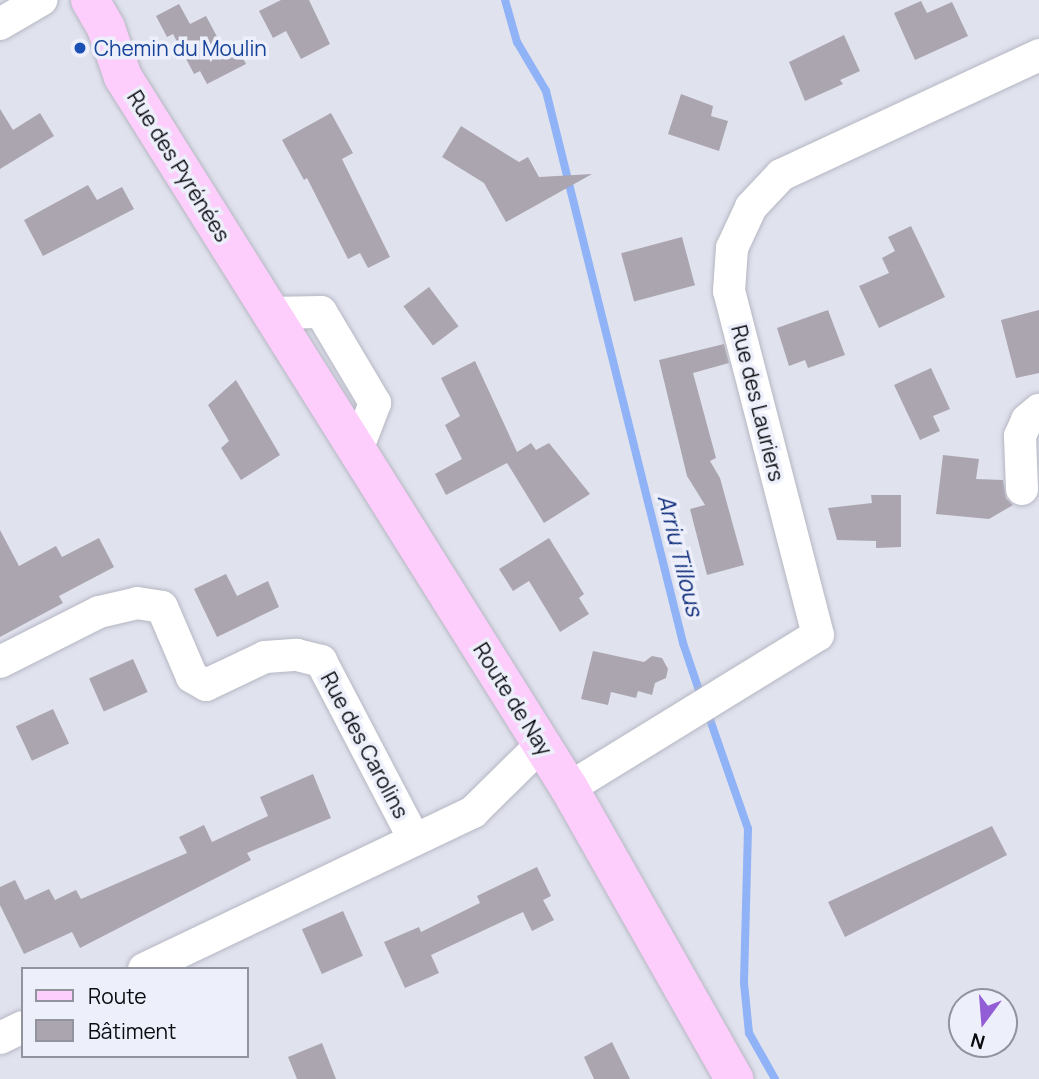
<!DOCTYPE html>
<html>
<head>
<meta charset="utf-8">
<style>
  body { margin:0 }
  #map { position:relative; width:1039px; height:1079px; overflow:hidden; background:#e0e2ee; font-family:Manrope,sans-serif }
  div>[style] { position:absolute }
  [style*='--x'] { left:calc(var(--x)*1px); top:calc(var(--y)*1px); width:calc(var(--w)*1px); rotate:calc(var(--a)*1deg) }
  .stream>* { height:8px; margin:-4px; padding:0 4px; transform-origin:4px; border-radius:4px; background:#90b2f7 }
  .building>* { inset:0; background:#aba5af; transform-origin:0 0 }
  .roads { filter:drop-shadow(0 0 2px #b5b7c2) drop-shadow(0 0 2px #b5b7c2) }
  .minor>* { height:32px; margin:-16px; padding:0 16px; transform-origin:16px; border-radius:16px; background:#fff }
  .major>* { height:38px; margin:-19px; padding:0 19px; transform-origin:19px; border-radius:19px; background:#fdcefb }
  .dots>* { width:19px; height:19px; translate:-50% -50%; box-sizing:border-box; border:4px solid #edeffb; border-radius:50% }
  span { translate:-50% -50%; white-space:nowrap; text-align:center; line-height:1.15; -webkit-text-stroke:7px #edeffb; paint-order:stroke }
  .transit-label { font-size:21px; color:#164399 }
  .left { translate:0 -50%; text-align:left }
  .street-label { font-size:21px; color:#0a0b0f }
  .water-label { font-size:23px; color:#0f2d7b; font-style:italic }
  .legend { position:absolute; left:21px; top:967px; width:228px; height:91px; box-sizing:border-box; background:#edeffb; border:2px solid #92949d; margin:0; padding:9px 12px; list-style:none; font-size:21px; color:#0a0b0f }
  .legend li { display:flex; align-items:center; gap:14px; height:35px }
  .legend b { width:35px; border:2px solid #92949d }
  .north { position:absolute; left:948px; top:988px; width:70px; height:70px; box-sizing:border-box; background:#edeffb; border:2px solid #92949d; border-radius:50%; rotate:196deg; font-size:19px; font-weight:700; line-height:28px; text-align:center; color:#0a0b0f }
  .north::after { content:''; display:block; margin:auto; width:24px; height:32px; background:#935dd6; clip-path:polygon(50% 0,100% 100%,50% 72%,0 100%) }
</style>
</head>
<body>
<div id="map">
  <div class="stream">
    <div style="--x:505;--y:0;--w:44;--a:74.1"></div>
    <div style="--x:517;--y:42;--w:57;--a:59.4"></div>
    <div style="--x:546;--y:91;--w:569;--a:76.06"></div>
    <div style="--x:683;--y:643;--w:59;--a:71.3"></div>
    <div style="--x:707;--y:711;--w:125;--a:70.8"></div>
    <div style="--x:748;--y:829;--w:154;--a:91.5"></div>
    <div style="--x:744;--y:983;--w:50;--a:84.3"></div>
    <div style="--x:749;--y:1033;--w:53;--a:60.5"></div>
  </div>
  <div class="building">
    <div style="clip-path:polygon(281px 0,309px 0,330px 44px,301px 59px,286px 31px,273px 38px,259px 11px)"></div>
    <div style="clip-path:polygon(921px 1px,927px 13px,952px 2px,968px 36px,915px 60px,894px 13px)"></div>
    <div style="clip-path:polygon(179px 4px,190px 24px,206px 16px,222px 46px,234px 40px,246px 64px,207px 84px,200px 71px,194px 74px,173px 34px,167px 37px,156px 16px)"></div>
    <div style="clip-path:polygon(844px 35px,860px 71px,840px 80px,843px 84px,805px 101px,789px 62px)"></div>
    <div style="clip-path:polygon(681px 94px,713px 106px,711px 116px,728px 121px,719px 151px,668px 134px)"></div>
    <div style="clip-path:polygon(0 109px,13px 130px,40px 113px,54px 136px,0 169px)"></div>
    <div style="clip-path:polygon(331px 113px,353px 153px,342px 159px,390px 257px,368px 268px,360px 253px,348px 259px,307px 178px,304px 180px,282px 140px)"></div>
    <div style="clip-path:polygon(461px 126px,519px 162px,528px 157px,539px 177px,592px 174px,506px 222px,484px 183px,442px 157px)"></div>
    <div style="clip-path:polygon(88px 185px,97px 200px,122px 187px,134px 209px,43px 256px,24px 220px)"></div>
    <div style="clip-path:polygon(911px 226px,945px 297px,879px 328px,859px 286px,889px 273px,882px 258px,895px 251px,888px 237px)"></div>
    <div style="left:682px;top:237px;width:50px;height:63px;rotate:75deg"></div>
    <div style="left:429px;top:287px;width:49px;height:32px;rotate:53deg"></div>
    <div style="clip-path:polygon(828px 310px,845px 355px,808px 368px,805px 360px,789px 366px,777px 328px)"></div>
    <div style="clip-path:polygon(1039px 310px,1039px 373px,1016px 378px,1001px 320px)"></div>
    <div style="clip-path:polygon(724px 344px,729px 363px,693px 373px,716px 458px,710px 461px,720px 478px,744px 565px,707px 575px,690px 509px,705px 505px,687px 476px,659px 360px)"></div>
    <div style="clip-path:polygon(475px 361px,517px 452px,531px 443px,536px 450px,549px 443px,590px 494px,544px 523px,507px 463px,446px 495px,435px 474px,462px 459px,445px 425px,460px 416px,441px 378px)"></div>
    <div style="clip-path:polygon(931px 368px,950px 409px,933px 416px,940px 431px,920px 440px,894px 385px)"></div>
    <div style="clip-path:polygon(236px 380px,280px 455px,241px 480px,221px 448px,229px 441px,208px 405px)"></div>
    <div style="clip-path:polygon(943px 455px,979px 459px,976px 479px,1003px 480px,1006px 498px,1013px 505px,989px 519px,936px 514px)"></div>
    <div style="clip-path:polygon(871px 495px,901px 495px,901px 547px,876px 548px,876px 541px,837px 540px,828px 508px,872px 503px)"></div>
    <div style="clip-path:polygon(0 530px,19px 566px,56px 546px,62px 557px,99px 538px,114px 567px,59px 596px,63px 603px,0 637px)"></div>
    <div style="clip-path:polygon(549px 538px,584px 594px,579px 598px,589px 614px,560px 632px,529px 581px,513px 591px,499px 569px)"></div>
    <div style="clip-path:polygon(226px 574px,237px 596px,268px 581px,279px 607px,217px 637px,194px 589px)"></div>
    <div style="clip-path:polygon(593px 651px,644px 662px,652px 656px,662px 658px,668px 669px,666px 678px,655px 683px,652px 695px,638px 691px,636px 698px,611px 692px,608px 705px,581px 699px)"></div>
    <div style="left:133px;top:659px;width:36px;height:48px;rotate:66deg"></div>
    <div style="left:53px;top:709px;width:38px;height:41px;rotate:65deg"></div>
    <div style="clip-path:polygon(313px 774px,331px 818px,247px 853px,251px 860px,80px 948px,72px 932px,24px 954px,0 905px,0 887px,15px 880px,25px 900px,49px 889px,55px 900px,76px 890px,81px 899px,187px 853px,179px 837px,204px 825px,212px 842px,268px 816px,260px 797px)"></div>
    <div style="clip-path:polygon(992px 826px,1007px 855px,845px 937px,828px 902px)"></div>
    <div style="clip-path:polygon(537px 867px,551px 896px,543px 900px,554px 920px,532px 931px,523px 912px,431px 955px,439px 973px,405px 988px,384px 942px,419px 927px,421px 932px,480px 903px,477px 896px)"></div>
    <div style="left:343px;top:911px;width:49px;height:45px;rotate:66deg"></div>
    <div style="clip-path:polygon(612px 1042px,630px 1079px,594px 1079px,584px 1057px)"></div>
    <div style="clip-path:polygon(322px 1043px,336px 1079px,297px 1079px,288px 1057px)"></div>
  </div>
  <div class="roads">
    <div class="minor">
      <div style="--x:0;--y:24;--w:48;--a:-30.3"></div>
      <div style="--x:270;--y:313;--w:51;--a:-1.1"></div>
      <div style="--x:321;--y:312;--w:106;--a:59.3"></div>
      <div style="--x:375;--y:403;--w:50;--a:111"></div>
      <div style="--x:1022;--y:489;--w:53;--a:-92.2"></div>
      <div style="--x:1020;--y:436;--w:17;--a:-66"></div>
      <div style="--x:1027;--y:420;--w:16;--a:-40"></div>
      <div style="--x:0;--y:662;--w:111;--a:-26.8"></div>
      <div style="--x:99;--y:612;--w:39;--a:-13"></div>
      <div style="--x:137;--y:603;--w:25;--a:9"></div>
      <div style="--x:162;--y:607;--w:76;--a:66.8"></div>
      <div style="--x:192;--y:677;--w:16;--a:30"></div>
      <div style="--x:206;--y:685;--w:65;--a:-25.4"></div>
      <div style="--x:265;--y:657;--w:32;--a:-4"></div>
      <div style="--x:297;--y:655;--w:25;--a:14"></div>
      <div style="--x:321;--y:661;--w:201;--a:62.4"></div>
      <div style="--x:569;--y:788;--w:292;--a:-31.6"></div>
      <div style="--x:818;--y:635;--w:355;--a:-104.5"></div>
      <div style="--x:729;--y:291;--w:43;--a:-86"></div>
      <div style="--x:732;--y:248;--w:45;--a:-65.1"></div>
      <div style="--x:751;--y:207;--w:44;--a:-46.8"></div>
      <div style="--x:781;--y:175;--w:285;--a:-24.9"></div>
      <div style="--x:144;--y:969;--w:365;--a:-25.5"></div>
      <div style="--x:473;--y:812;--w:97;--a:-44.6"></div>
      <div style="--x:0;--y:1038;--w:25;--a:-26"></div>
    </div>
    <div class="major">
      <div style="--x:90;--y:0;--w:32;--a:60"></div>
      <div style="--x:106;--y:28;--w:52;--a:70.9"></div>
      <div style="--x:123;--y:77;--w:839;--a:57.9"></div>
      <div style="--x:569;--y:788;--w:335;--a:60.4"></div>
    </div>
  </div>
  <div class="dots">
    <div style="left:80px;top:48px;background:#1a4fb4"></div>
  </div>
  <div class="transit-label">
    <span class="left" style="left:94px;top:48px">Chemin du Moulin</span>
  </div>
  <div class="street-label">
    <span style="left:179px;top:166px;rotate:58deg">Rue des Pyrénées</span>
    <span style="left:758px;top:403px;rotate:76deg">Rue des Lauriers</span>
    <span style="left:513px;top:699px;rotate:58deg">Route de Nay</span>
    <span style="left:365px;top:745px;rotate:62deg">Rue des Carolins</span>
  </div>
  <div class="water-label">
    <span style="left:681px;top:555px;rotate:76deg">Arriu Tillous</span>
  </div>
  <ul class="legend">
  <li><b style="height:9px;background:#fdcefb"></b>Route</li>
  <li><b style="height:19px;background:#aba5af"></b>Bâtiment</li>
  </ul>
  <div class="north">N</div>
</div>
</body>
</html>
